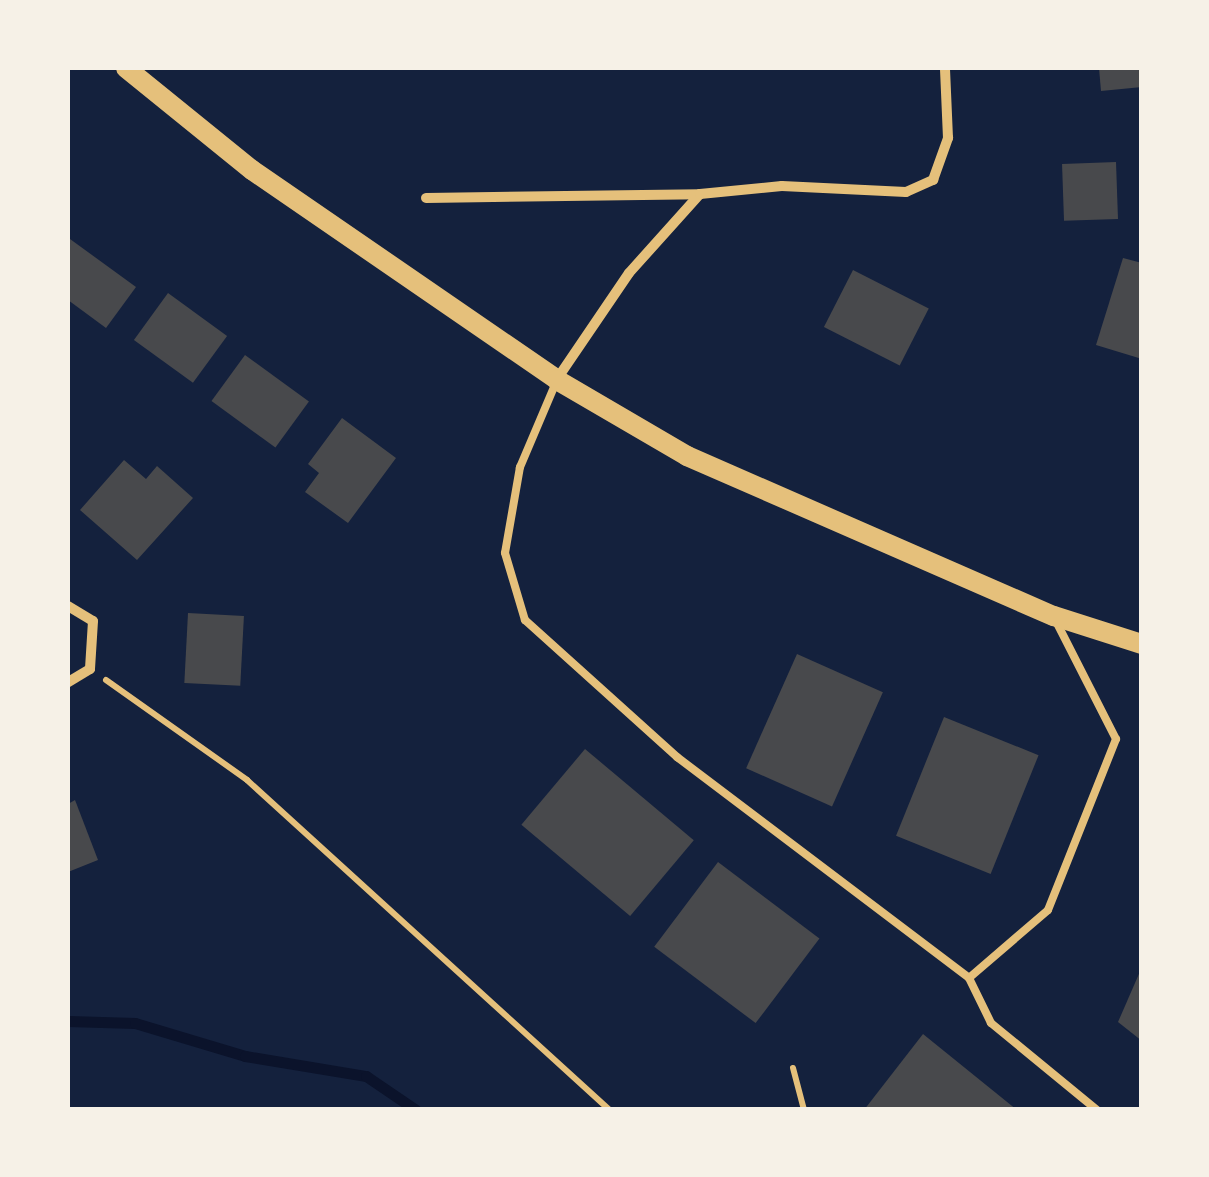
<!DOCTYPE html>
<html>
<head>
<meta charset="utf-8">
<style>
  body { margin:0 }
  #map { position:relative; width:1209px; height:1177px; overflow:hidden; background:#14213d; font-family:"Times New Roman",serif }
  div>[style] { position:absolute }
  [style*='--x'] { left:calc(var(--x)*1px); top:calc(var(--y)*1px); width:calc(var(--w)*1px); rotate:calc(var(--a)*1deg) }
  .stream>* { height:11px; margin:-5.5px; padding:0 5.5px; transform-origin:5.5px; border-radius:5.5px; background:#0b132b }
  .building>* { inset:0; background:#48494c; transform-origin:0 0 }
  .path>* { height:6px; margin:-3px; padding:0 3px; transform-origin:3px; border-radius:3px; background:#e5c07b }
  .service>* { height:8px; margin:-4px; padding:0 4px; transform-origin:4px; border-radius:4px; background:#e5c07b }
  .minor>* { height:10px; margin:-5px; padding:0 5px; transform-origin:5px; border-radius:5px; background:#e5c07b }
  .secondary>* { height:20px; margin:-10px; padding:0 10px; transform-origin:10px; border-radius:10px; background:#e5c07b }
  span { translate:-50% -50%; white-space:nowrap; text-align:center; line-height:1.15; -webkit-text-stroke:8px #f6f1e7; paint-order:stroke }
  .frame { position:absolute; inset:0; border:70px solid #f6f1e7; pointer-events:none }
</style>
</head>
<body>
<div id="map">
  <div class="stream">
    <div style="--x:68;--y:1021;--w:67;--a:1.7"></div>
    <div style="--x:135;--y:1023;--w:115;--a:16.7"></div>
    <div style="--x:245;--y:1056;--w:123;--a:9.4"></div>
    <div style="--x:366;--y:1076;--w:60;--a:34.2"></div>
  </div>
  <div class="building">
    <div style="clip-path:polygon(1099px 68px,1142px 68px,1142px 87px,1101px 91px)"></div>
    <div style="left:1116px;top:162px;width:57px;height:54px;rotate:88deg"></div>
    <div style="clip-path:polygon(70px 239px,136px 287px,106px 328px,68px 300px)"></div>
    <div style="clip-path:polygon(1123px 258px,1142px 263px,1142px 359px,1096px 345px)"></div>
    <div style="left:853px;top:270px;width:85px;height:64px;rotate:27deg"></div>
    <div style="left:168px;top:293px;width:73px;height:58px;rotate:36deg"></div>
    <div style="left:245px;top:355px;width:79px;height:57px;rotate:36deg"></div>
    <div style="clip-path:polygon(342px 418px,396px 458px,348px 523px,305px 492px,319px 473px,308px 464px)"></div>
    <div style="clip-path:polygon(124px 460px,146px 479px,157px 466px,193px 498px,137px 560px,80px 510px)"></div>
    <div style="left:188px;top:613px;width:56px;height:70px;rotate:3deg"></div>
    <div style="left:797px;top:654px;width:94px;height:125px;rotate:24deg"></div>
    <div style="left:944px;top:717px;width:102px;height:128px;rotate:22deg"></div>
    <div style="left:585px;top:749px;width:142px;height:99px;rotate:40deg"></div>
    <div style="clip-path:polygon(75px 800px,98px 860px,68px 872px,68px 804px)"></div>
    <div style="left:718px;top:862px;width:127px;height:106px;rotate:37deg"></div>
    <div style="clip-path:polygon(1142px 967px,1142px 1041px,1118px 1022px)"></div>
    <div style="clip-path:polygon(923px 1034px,1017px 1110px,864px 1110px)"></div>
  </div>
  <div class="path">
    <div style="--x:106;--y:680;--w:173;--a:35.3"></div>
    <div style="--x:247;--y:780;--w:491;--a:42.3"></div>
    <div style="--x:793;--y:1068;--w:43;--a:75.3"></div>
  </div>
  <div class="service">
    <div style="--x:557;--y:380;--w:95;--a:113"></div>
    <div style="--x:520;--y:467;--w:87;--a:99.9"></div>
    <div style="--x:505;--y:553;--w:70;--a:73.4"></div>
    <div style="--x:525;--y:620;--w:205;--a:42"></div>
    <div style="--x:677;--y:757;--w:366;--a:37.1"></div>
    <div style="--x:969;--y:978;--w:104;--a:-40.7"></div>
    <div style="--x:1048;--y:910;--w:184;--a:-68.3"></div>
    <div style="--x:1116;--y:739;--w:130;--a:-117"></div>
    <div style="--x:969;--y:978;--w:50;--a:63.9"></div>
    <div style="--x:991;--y:1023;--w:137;--a:39.4"></div>
  </div>
  <div class="minor">
    <div style="--x:426;--y:198;--w:274;--a:-0.8"></div>
    <div style="--x:557;--y:379;--w:128;--a:-55.8"></div>
    <div style="--x:629;--y:273;--w:106;--a:-48.1"></div>
    <div style="--x:700;--y:194;--w:82;--a:-5.6"></div>
    <div style="--x:782;--y:186;--w:124;--a:2.8"></div>
    <div style="--x:906;--y:192;--w:30;--a:-24"></div>
    <div style="--x:933;--y:180;--w:45;--a:-70.3"></div>
    <div style="--x:948;--y:138;--w:70;--a:-92.5"></div>
    <div style="--x:68;--y:606;--w:29;--a:31"></div>
    <div style="--x:93;--y:621;--w:48;--a:93.6"></div>
    <div style="--x:90;--y:669;--w:26;--a:149"></div>
  </div>
  <div class="secondary">
    <div style="--x:126;--y:68;--w:162;--a:39"></div>
    <div style="--x:252;--y:170;--w:370;--a:34.5"></div>
    <div style="--x:557;--y:380;--w:151;--a:30.3"></div>
    <div style="--x:687;--y:456;--w:400;--a:23.6"></div>
    <div style="--x:1054;--y:616;--w:92;--a:17.7"></div>
  </div>
  <div class="frame"></div>
</div>
</body>
</html>
